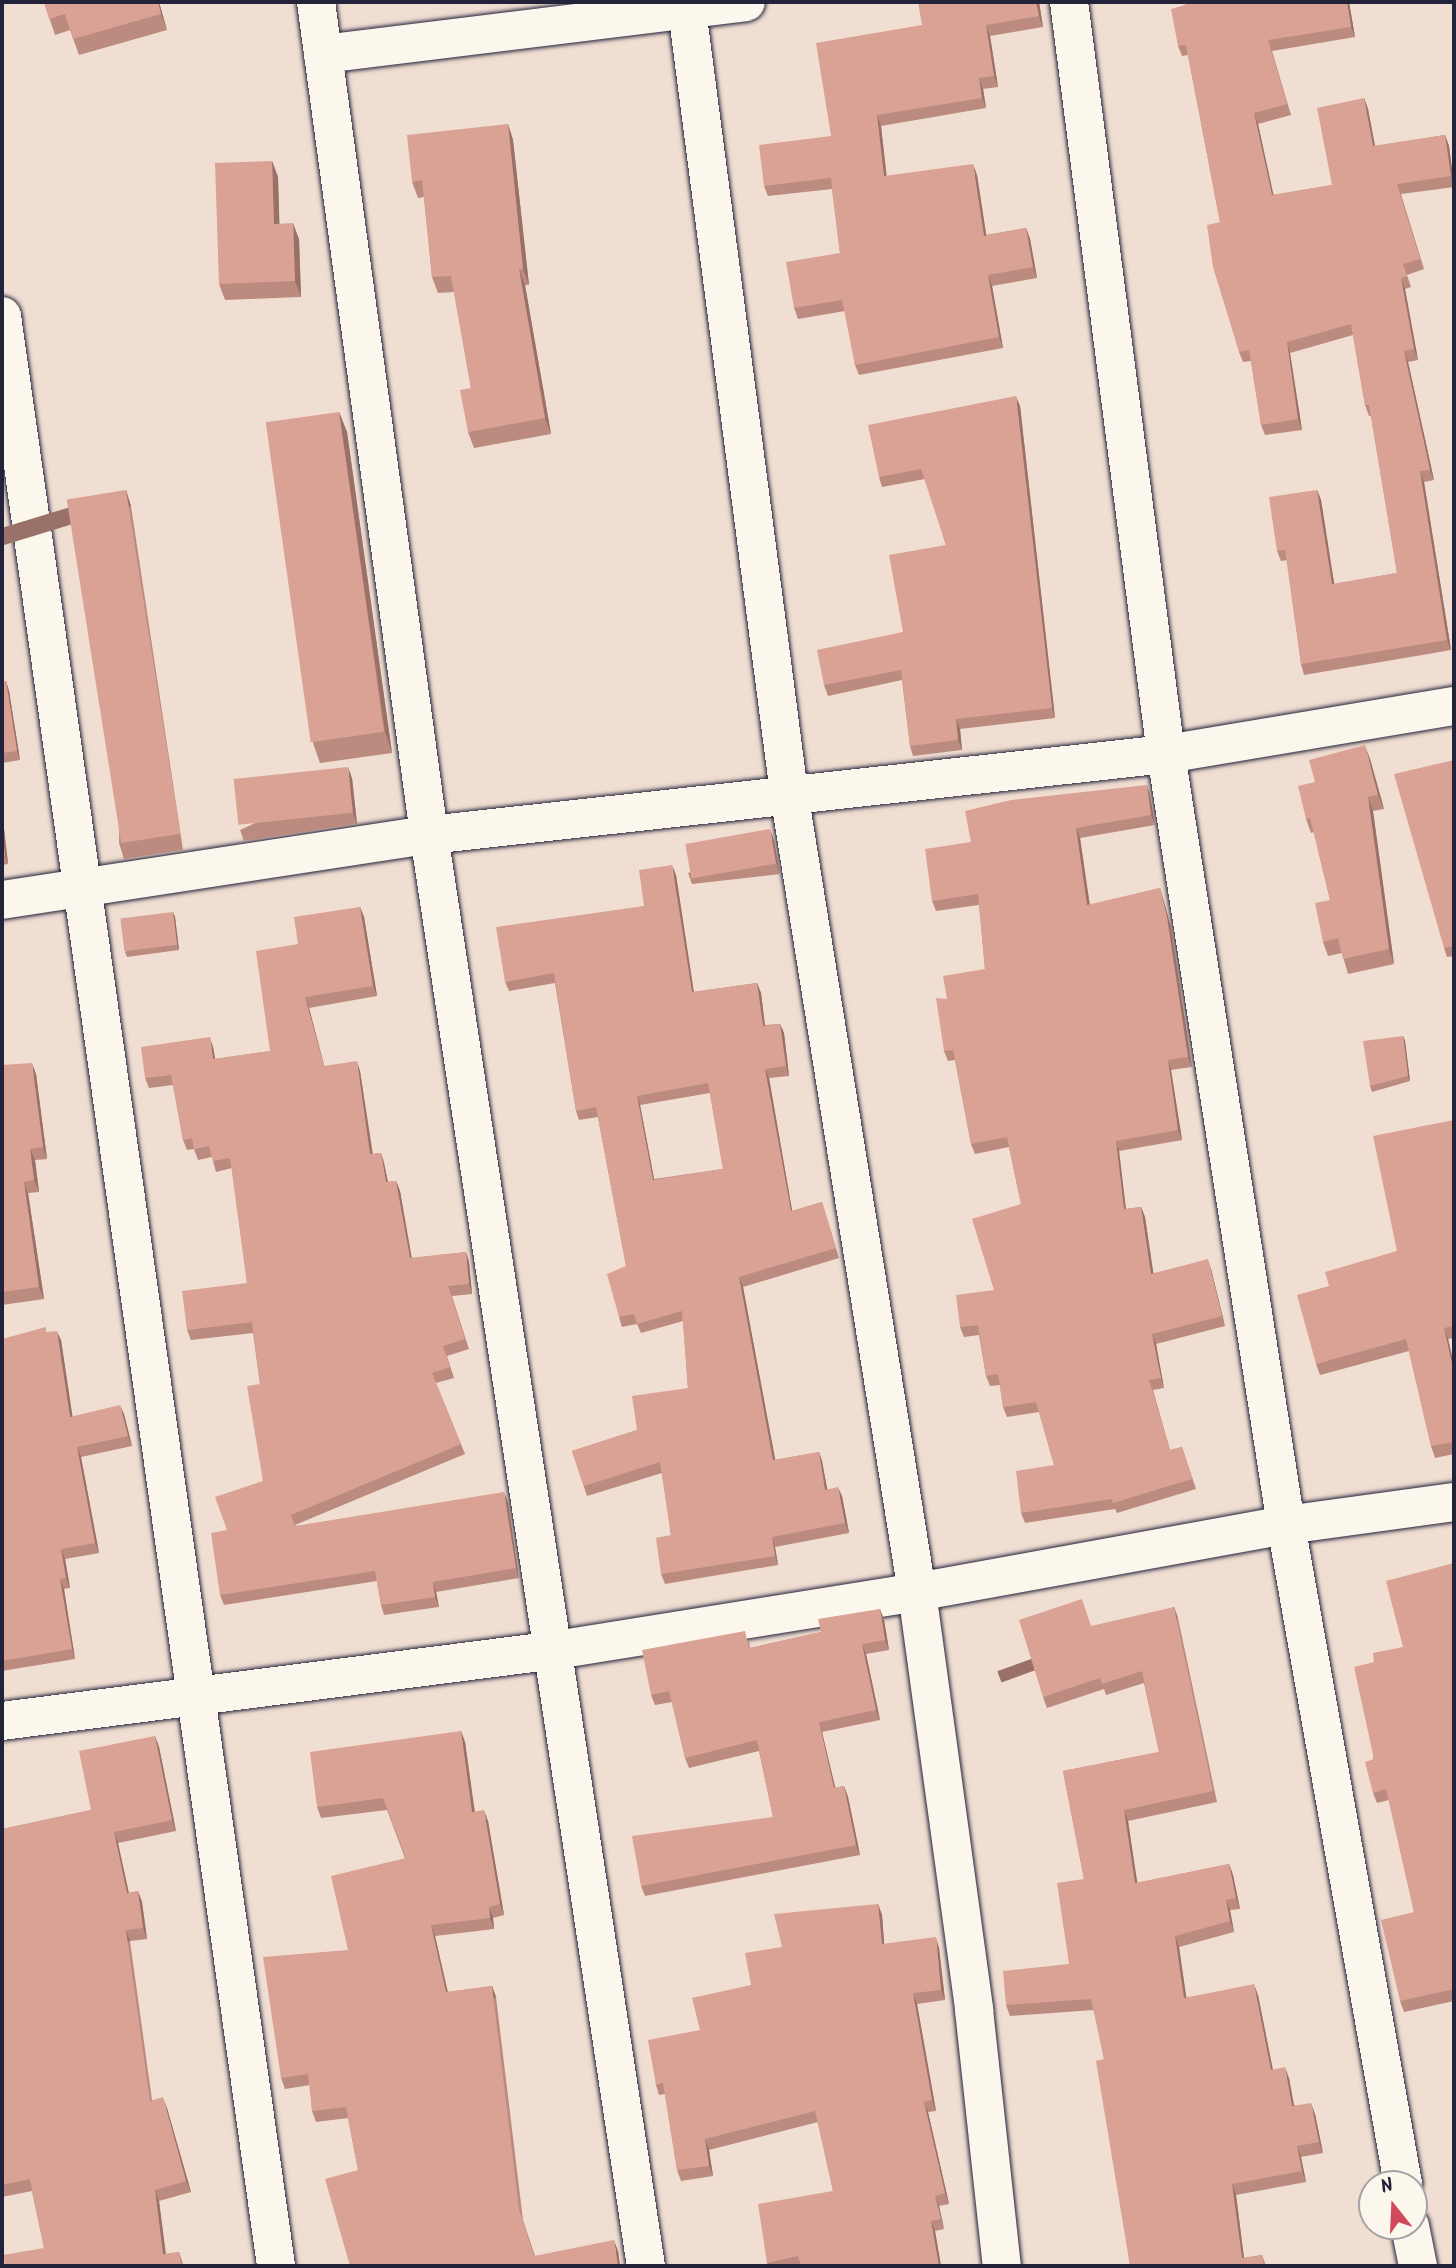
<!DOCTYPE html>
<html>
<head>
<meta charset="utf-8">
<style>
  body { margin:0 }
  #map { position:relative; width:1456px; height:2268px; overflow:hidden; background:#f1ded2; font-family:Kalam,sans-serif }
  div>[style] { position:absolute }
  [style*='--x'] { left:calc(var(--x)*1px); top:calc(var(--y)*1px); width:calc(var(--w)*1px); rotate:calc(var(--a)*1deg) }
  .roads { filter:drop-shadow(0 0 2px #22223b) drop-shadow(0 0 2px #22223b) }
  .street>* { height:38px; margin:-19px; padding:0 19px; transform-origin:19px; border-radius:19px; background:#fbf7ec }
  .wall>* { inset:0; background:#bb8b7f }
  .shaded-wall>* { inset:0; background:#997168; transform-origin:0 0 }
  .building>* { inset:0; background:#daa294; transform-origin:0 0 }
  span { translate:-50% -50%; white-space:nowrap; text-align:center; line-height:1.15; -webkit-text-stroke:6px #fbf7ec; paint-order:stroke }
  .frame { position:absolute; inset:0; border:4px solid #22223b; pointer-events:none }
  .north { position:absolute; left:1358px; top:2170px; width:70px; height:70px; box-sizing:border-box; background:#fbf7ec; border:2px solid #a4a2a5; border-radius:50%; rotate:342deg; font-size:19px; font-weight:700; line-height:28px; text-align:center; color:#22223b }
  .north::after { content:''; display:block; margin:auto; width:24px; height:32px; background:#d1495b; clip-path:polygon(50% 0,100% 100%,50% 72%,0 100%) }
</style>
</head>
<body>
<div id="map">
  <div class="roads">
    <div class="street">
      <div style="--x:316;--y:2;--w:841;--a:82.27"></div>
      <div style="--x:429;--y:835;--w:1447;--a:81.38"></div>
      <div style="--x:686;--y:2;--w:798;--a:82.58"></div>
      <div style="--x:789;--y:793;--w:809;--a:80.9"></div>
      <div style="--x:917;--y:1592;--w:422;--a:82.2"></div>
      <div style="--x:974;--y:2010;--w:258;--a:83.8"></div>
      <div style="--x:1069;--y:2;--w:758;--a:82.65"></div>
      <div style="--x:1166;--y:754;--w:780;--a:81.15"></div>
      <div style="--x:1286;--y:1525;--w:669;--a:79.93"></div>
      <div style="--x:323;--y:54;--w:426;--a:-7"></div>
      <div style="--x:2;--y:316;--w:1969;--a:82"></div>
      <div style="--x:2;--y:900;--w:432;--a:-8.7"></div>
      <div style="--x:429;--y:835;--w:741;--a:-6.27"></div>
      <div style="--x:1166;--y:754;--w:292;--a:-9.5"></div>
      <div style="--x:2;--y:1721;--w:559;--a:-7.3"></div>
      <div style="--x:556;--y:1650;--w:366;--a:-9.1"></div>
      <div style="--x:917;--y:1592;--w:375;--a:-10.3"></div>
      <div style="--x:1286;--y:1525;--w:170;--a:-7.8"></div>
      <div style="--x:1410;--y:2226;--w:41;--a:78.7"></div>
    </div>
  </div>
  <div class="wall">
    <div style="clip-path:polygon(44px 2px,159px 2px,167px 30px,79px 55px,70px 30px,55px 35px)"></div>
    <div style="clip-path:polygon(1039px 2px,1043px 27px,990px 36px,998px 87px,983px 89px,986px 108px,881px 126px,886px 176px,977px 175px,986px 235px,1026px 228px,1030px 239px,1037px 278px,992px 286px,1003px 348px,859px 375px,855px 365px,845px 311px,798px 319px,794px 308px,840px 253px,832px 189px,768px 196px,764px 186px,831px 136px,922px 25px)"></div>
    <div style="clip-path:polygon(1185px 2px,1349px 2px,1355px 37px,1272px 51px,1291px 115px,1258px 124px,1273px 195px,1332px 185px,1364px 98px,1368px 109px,1375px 146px,1445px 135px,1449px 146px,1454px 187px,1401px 194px,1424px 269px,1407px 275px,1411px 287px,1405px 289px,1418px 360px,1408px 362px,1434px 480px,1424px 482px,1451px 650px,1304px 675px,1301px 664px,1287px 560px,1281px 561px,1277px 551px,1317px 490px,1321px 500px,1334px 584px,1397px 573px,1371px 416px,1369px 416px,1365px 405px,1353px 335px,1290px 353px,1302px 430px,1265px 435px,1261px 425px,1251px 361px,1243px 362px,1239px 352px,1220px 222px,1188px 55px,1182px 56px,1178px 46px,1185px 5px)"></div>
    <div style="clip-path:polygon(508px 124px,513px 140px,529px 285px,525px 285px,551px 434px,474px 448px,468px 432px,471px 388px,454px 292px,438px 293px,432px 277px,424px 197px,418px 198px,412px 182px)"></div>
    <div style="clip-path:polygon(272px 161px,278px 177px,279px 223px,299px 239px,301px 297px,225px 300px,219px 284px)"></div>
    <div style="clip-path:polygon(1020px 406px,1055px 718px,960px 729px,962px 750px,913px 756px,910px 746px,902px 680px,828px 696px,824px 685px,903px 632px,946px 545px,925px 479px,882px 487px,879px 477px)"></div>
    <div style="clip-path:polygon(339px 412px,347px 432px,392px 753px,320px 763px,313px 743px)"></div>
    <div style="clip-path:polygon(126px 490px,131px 506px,183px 850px,124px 859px,119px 843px)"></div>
    <div style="clip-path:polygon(6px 681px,9px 691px,20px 760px,2px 763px,2px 682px)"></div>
    <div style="clip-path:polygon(1370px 759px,1384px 809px,1373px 811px,1394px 964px,1348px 974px,1342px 953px,1328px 956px,1323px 942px,1330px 900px,1314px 832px,1311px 833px,1306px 819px,1315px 782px)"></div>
    <div style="clip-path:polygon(1454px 760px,1454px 956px,1447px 957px,1444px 948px)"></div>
    <div style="clip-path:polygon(352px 778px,357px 824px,244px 841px,240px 830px)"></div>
    <div style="clip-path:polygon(1147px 785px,1150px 795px,1155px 825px,1080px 838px,1090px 905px,1160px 888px,1171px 927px,1192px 1067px,1171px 1070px,1182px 1140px,1119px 1151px,1126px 1209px,1141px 1207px,1145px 1217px,1153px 1273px,1211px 1269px,1225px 1326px,1156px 1344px,1164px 1388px,1153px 1390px,1170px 1450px,1182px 1447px,1196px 1489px,1117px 1513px,1115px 1509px,1025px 1523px,1021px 1513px,1054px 1465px,1039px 1412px,1007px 1417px,1003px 1407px,1000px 1385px,990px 1386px,986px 1376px,979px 1335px,964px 1337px,960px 1327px,994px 1290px,1021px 1204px,1009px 1147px,975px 1154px,971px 1144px,955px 1060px,948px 1061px,944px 1051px,947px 999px,985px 969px,979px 905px,936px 911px,932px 901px,971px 842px)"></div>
    <div style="clip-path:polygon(2px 811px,8px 864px,2px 865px)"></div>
    <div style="clip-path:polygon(774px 840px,780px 874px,692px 884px,688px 873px)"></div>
    <div style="clip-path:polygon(evenodd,676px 875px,694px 992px,757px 983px,761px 993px,765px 1025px,780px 1024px,784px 1033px,789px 1076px,769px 1078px,792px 1211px,822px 1202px,839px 1258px,743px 1287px,775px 1460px,819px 1452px,822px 1461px,827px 1489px,842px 1496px,849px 1533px,775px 1547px,778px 1565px,665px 1584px,661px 1574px,671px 1535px,662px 1473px,587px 1496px,572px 1451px,637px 1430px,688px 1388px,683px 1321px,641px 1333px,637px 1324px,622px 1327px,619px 1317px,626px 1266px,598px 1117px,579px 1120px,576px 1111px,555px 983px,509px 991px,505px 982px,644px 906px,676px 875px,710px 1093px,723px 1169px,654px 1179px,640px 1105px,710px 1093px)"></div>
    <div style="clip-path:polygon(360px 907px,364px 917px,377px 996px,309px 1008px,324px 1066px,360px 1071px,373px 1154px,381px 1153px,384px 1163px,388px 1182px,396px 1181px,400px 1191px,412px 1258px,466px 1252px,469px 1262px,472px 1294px,452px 1296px,469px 1349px,447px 1356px,454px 1378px,436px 1383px,465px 1454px,295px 1525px,296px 1526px,508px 1502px,519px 1578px,436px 1592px,439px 1607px,384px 1615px,381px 1605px,377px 1581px,224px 1605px,220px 1595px,227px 1530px,263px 1481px,260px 1384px,253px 1333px,191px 1340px,187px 1330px,247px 1283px,232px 1168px,216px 1172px,212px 1157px,198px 1160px,194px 1149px,187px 1150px,183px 1140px,173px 1085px,149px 1088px,145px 1078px,213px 1047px,215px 1059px,270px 1051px,298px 944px)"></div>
    <div style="clip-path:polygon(173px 912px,175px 917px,179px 950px,127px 957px,125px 952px)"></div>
    <div style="clip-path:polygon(1403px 1036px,1405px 1041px,1410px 1081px,1372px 1092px,1370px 1086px)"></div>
    <div style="clip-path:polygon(2px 1065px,36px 1074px,47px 1159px,35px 1160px,39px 1192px,28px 1193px,44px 1299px,2px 1305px)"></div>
    <div style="clip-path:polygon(1454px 1120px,1454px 1338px,1448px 1339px,1454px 1365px,1454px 1454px,1435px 1458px,1431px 1446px,1409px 1351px,1320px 1375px,1316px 1364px,1329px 1286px,1397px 1251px)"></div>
    <div style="clip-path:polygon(47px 1332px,61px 1340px,72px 1416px,124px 1414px,132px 1446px,81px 1457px,99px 1553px,65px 1559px,70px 1588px,64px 1589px,75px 1659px,2px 1671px,2px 1339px)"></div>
    <div style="clip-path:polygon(1454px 1563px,1454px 2001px,1404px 2012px,1400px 2001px,1414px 1912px,1389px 1800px,1377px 1803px,1373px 1793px,1374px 1662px,1403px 1647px)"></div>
    <div style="clip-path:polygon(880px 1609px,884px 1620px,889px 1650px,866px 1654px,880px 1720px,822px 1732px,835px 1788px,844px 1786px,848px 1797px,860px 1855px,645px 1896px,641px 1886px,773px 1817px,759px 1751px,689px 1768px,685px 1758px,672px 1702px,655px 1705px,651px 1695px,749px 1641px,750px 1648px,821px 1632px)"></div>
    <div style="clip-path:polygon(1178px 1618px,1217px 1802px,1128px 1821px,1137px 1883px,1229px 1864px,1233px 1875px,1240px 1909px,1230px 1910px,1234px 1932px,1179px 1947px,1186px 1997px,1258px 1995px,1273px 2070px,1289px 2078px,1294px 2105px,1315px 2114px,1323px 2153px,1301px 2157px,1306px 2182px,1236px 2195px,1244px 2258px,1262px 2255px,1266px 2266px,1130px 2266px,1104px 2059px,1094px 2010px,1010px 2016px,1006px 2005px,1069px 1964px,1084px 1879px,1063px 1771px,1159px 1752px,1144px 1683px,1106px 1695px,1104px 1689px,1047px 1708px,1043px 1697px,1092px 1626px)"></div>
    <div style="clip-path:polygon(461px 1731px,465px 1742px,475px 1812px,488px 1821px,504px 1915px,493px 1918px,494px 1929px,435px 1936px,448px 1992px,492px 1986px,496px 1997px,523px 2220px,535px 2256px,618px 2251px,620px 2266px,350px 2266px,358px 2170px,348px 2118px,316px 2122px,312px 2111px,310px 2085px,285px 2089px,281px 2078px,348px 1950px,405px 1858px,387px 1810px,321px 1818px,317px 1807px)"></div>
    <div style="clip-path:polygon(155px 1736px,159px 1747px,176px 1831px,118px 1843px,129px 1893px,138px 1891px,142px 1902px,147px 1939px,130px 1941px,152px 2100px,167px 2108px,191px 2192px,159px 2201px,166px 2254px,179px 2252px,183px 2264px,44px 2248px,32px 2191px,2px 2197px,2px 1829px,91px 1810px)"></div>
    <div style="clip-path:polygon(878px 1904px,882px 1915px,884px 1944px,939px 1948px,945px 2000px,917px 2004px,936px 2111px,928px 2112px,949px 2204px,939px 2206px,944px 2229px,935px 2231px,941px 2266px,768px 2266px,767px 2263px,833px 2191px,818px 2122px,709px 2150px,713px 2176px,681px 2181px,677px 2170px,665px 2094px,659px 2095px,656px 2085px,700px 2030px,751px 1985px,782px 1947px)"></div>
  </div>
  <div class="shaded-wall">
    <div style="clip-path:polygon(158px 2px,159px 2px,167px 30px,161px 14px)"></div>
    <div style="clip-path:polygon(1036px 2px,1039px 2px,1043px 27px,1039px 16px)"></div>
    <div style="clip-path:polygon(1347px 2px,1349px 2px,1355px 37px,1351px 27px)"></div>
    <div style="clip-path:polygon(986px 25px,990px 36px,998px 87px,994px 76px)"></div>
    <div style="clip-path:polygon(979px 78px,983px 89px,986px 108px,982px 98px)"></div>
    <div style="clip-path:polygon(1364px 98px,1368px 109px,1377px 157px,1373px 146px)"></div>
    <div style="clip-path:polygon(1254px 113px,1258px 124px,1276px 206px,1272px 195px)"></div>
    <div style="clip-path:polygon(877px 115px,881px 126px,888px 187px,884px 176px)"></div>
    <div style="clip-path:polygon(508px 124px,513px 140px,529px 285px,523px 269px)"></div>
    <div style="clip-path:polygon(1445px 135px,1449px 146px,1454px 184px,1451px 176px)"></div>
    <div style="clip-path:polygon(272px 161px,278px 177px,280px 240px,274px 224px)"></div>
    <div style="clip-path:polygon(973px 164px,977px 175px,988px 246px,984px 236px)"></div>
    <div style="clip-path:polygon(293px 223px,299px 239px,301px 297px,295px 281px)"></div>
    <div style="clip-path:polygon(1026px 228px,1030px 239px,1037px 278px,1033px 267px)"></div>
    <div style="clip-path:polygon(519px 269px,525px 285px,551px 434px,545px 418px)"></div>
    <div style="clip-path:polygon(988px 275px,992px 286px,1003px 348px,999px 337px)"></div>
    <div style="clip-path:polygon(1401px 278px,1405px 289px,1418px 360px,1414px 349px)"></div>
    <div style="clip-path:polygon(1287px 342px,1290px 353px,1302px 430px,1298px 419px)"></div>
    <div style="clip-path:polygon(1404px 351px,1408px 362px,1434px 480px,1430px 470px)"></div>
    <div style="clip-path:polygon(1016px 396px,1020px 406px,1055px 718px,1052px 708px)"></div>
    <div style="clip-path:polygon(339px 412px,347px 432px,392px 753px,385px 732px)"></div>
    <div style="clip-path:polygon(1420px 471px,1424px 482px,1451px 650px,1447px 640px)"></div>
    <div style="left:126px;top:490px;width:17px;height:348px;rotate:73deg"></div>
    <div style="clip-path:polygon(1317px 490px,1321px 500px,1336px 595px,1332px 584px)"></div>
    <div style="clip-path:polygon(6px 681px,9px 691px,20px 760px,17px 751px)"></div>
    <div style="clip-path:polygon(956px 719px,960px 729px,962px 750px,958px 740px)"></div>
    <div style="clip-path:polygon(1365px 745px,1370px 759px,1384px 809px,1378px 795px)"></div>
    <div style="clip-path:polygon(348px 767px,352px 778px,357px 824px,353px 813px)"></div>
    <div style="clip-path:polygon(1147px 785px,1150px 795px,1155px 825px,1151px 815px)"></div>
    <div style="clip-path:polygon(1368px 797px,1373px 811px,1394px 964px,1389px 949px)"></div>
    <div style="clip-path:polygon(2px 811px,8px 864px,5px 855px,2px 829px)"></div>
    <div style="clip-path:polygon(1076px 828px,1080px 838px,1091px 915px,1087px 905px)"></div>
    <div style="clip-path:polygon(770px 829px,774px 840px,780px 874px,776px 863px)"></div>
    <div style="clip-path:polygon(672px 865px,676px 875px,695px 1001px,692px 992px)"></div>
    <div style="clip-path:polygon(1160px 888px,1171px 927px,1192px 1067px,1188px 1057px)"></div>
    <div style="clip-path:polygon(360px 907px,364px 917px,377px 996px,373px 986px)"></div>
    <div style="clip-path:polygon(173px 912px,175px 917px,179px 950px,177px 945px)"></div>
    <div style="clip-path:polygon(757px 983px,761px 993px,766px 1035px,763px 1026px)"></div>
    <div style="clip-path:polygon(305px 997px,309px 1008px,327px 1076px,324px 1066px)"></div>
    <div style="clip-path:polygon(780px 1024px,784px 1033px,789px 1076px,786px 1066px)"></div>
    <div style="clip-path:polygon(1403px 1036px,1405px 1041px,1410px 1081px,1408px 1076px)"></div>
    <div style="clip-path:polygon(210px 1037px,213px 1047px,217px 1069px,213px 1059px)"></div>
    <div style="clip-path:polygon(1168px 1060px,1171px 1070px,1182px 1140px,1178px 1130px)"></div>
    <div style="clip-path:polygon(357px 1061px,360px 1071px,374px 1165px,370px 1154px)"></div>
    <div style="clip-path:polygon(32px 1063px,36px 1074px,47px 1159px,43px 1147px)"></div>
    <div style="clip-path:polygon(765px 1069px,769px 1078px,794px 1221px,791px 1211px)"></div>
    <div style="clip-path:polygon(637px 1096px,640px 1105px,656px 1189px,653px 1180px)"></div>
    <div style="clip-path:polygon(1116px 1141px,1119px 1151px,1127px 1219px,1124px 1209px)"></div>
    <div style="clip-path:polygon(30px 1149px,35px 1160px,39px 1192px,34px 1180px)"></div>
    <div style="clip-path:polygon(381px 1153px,384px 1163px,390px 1192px,386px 1182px)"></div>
    <div style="clip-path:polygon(396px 1181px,400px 1191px,413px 1268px,410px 1258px)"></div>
    <div style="clip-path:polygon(24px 1182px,28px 1193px,44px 1299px,39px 1287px)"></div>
    <div style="clip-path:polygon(1141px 1207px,1145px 1217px,1155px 1284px,1151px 1274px)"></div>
    <div style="clip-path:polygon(466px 1252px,469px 1262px,472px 1294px,469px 1284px)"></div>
    <div style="clip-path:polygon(1208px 1259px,1211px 1269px,1225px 1326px,1222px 1316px)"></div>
    <div style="clip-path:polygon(739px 1277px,743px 1287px,777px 1469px,773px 1460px)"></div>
    <div style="clip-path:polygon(1444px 1328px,1448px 1339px,1454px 1365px,1454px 1373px)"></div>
    <div style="clip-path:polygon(57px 1331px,61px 1340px,74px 1426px,70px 1417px)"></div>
    <div style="clip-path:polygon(1152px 1334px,1156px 1344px,1164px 1388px,1161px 1378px)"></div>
    <div style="clip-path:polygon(120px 1405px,124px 1414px,132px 1446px,128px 1436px)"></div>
    <div style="clip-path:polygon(77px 1447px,81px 1457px,99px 1553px,95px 1543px)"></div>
    <div style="clip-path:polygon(819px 1452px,822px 1461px,829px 1499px,825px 1490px)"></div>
    <div style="clip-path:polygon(838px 1487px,842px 1496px,849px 1533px,845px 1523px)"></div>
    <div style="clip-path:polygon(504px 1492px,508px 1502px,519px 1578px,516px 1568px)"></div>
    <div style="clip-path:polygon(772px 1537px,775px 1547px,778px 1565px,775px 1556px)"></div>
    <div style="clip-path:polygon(61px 1549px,65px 1559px,70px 1588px,66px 1578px)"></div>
    <div style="clip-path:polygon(60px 1579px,64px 1589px,75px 1659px,72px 1649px)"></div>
    <div style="clip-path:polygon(433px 1582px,436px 1592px,439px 1607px,435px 1597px)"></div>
    <div style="left:1174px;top:1607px;width:12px;height:188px;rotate:70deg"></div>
    <div style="clip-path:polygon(880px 1609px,884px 1620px,889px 1650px,885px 1640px)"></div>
    <div style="clip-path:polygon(862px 1644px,866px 1654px,880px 1720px,876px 1710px)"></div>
    <div style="clip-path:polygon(819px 1722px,822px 1732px,838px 1799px,834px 1788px)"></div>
    <div style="clip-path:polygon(461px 1731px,465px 1742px,476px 1823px,472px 1812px)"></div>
    <div style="clip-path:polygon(155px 1736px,159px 1747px,176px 1831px,172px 1820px)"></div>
    <div style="clip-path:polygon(844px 1786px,848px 1797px,860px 1855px,856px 1845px)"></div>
    <div style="clip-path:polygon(484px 1810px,488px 1821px,504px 1915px,500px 1904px)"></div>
    <div style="clip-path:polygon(1124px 1810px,1128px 1821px,1139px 1894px,1135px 1883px)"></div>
    <div style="clip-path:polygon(114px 1832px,118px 1843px,131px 1904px,127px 1893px)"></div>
    <div style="clip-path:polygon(1229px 1864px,1233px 1875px,1240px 1909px,1236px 1898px)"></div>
    <div style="clip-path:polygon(138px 1891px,142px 1902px,147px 1939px,143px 1928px)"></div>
    <div style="clip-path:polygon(1226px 1900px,1230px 1910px,1234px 1932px,1230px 1921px)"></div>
    <div style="clip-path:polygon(878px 1904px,882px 1915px,885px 1954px,882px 1944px)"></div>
    <div style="clip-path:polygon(489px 1907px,493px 1918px,494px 1929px,490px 1918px)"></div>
    <div style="clip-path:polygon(431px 1925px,435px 1936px,450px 2003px,446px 1992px)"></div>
    <div style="left:126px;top:1930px;width:12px;height:173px;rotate:70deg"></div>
    <div style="clip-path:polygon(1175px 1936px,1179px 1947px,1188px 2009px,1184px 1998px)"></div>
    <div style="clip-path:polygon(936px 1937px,939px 1948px,945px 2000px,941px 1990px)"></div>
    <div style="clip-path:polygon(1254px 1984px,1258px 1995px,1275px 2081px,1271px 2070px)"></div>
    <div style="left:492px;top:1986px;width:12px;height:225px;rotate:70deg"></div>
    <div style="clip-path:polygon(913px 1993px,917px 2004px,936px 2111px,932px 2100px)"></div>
    <div style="clip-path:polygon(1285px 2067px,1289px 2078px,1296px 2117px,1292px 2106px)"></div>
    <div style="clip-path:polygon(163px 2097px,167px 2108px,191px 2192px,186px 2181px)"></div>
    <div style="clip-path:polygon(924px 2102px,928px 2112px,949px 2204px,945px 2193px)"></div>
    <div style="clip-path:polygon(1311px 2103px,1315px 2114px,1323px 2153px,1319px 2142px)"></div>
    <div style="clip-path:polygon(705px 2139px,709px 2150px,713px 2176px,709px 2166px)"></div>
    <div style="clip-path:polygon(1297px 2146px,1301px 2157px,1306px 2182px,1302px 2171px)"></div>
    <div style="clip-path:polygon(1232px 2184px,1236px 2195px,1245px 2266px,1242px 2258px)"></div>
    <div style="clip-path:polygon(155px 2190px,159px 2201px,167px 2265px,163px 2254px)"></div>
    <div style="clip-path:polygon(935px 2196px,939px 2206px,944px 2229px,941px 2219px)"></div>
    <div style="clip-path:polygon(931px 2221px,935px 2231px,941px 2266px,939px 2266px)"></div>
    <div style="clip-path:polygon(614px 2240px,618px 2251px,620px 2266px,618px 2266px)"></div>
  </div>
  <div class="building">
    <div style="clip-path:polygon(44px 2px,158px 2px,161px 14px,73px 39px,65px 14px,49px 19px)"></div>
    <div style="clip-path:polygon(918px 2px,1036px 2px,1039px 16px,986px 25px,994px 76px,979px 78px,982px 98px,877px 115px,884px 176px,973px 164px,984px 236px,1026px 228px,1033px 267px,988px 275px,999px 337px,855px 365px,842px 300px,794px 308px,786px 262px,840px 253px,831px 178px,764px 186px,759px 145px,831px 136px,816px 43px,922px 25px)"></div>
    <div style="clip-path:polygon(1185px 2px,1347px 2px,1351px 27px,1268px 40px,1287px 104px,1254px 113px,1272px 195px,1332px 185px,1317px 108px,1364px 98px,1373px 146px,1445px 135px,1451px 176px,1397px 184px,1420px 259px,1403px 264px,1407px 276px,1401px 278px,1414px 349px,1404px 351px,1430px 470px,1420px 471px,1447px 640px,1301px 664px,1285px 550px,1277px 551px,1269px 497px,1317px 490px,1332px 584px,1397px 573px,1369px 405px,1365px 405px,1351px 324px,1287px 342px,1298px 419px,1261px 425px,1249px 350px,1239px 352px,1213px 267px,1207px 225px,1220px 222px,1186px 45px,1178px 46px,1171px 9px,1185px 5px)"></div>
    <div style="clip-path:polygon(508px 124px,523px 269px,519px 269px,545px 418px,468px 432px,460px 390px,471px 388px,451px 276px,432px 277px,422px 180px,412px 182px,407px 135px)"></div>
    <div style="clip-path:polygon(272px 161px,274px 224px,293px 223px,295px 281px,219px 284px,215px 163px)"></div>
    <div style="clip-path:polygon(1016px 396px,1052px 708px,956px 719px,958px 740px,910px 746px,901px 670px,824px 685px,817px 650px,903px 632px,889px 555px,946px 545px,921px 469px,879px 477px,868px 425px)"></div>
    <div style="left:339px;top:412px;width:323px;height:74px;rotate:82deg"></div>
    <div style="left:126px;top:490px;width:348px;height:60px;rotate:81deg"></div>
    <div style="clip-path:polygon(6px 681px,17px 751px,2px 753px,2px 682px)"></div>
    <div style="clip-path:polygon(1365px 745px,1378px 795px,1368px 797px,1389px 949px,1343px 959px,1338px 938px,1323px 942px,1315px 903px,1330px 900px,1310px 818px,1306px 819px,1298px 786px,1315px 782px,1309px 760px)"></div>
    <div style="clip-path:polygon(1454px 760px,1454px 946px,1444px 948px,1394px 774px)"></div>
    <div style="left:348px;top:767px;width:46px;height:115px;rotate:84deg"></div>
    <div style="clip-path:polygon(1147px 785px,1151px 815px,1076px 828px,1087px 905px,1160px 888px,1167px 917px,1188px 1057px,1168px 1060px,1178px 1130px,1116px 1141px,1124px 1209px,1141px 1207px,1151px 1274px,1208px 1259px,1222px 1316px,1152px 1334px,1161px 1378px,1149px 1380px,1170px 1450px,1182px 1447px,1192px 1479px,1113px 1503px,1112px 1499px,1021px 1513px,1016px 1471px,1054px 1465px,1036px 1402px,1003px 1407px,998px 1374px,986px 1376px,978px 1325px,960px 1327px,956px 1295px,994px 1290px,972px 1219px,1021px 1204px,1007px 1137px,971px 1144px,953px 1050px,944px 1051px,936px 998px,947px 999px,943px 976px,985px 969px,978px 894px,932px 901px,925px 849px,971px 842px,965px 811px,1011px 800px)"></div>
    <div style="clip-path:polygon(2px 829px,5px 855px,2px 855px)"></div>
    <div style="left:770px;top:829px;width:35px;height:86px;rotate:80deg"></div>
    <div style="clip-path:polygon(evenodd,672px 865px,692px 992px,757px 983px,763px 1026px,780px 1024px,786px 1066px,765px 1069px,791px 1211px,822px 1202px,836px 1248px,739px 1277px,773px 1460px,819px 1452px,825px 1490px,838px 1487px,845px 1523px,772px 1537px,775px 1556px,661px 1574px,656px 1538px,671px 1535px,660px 1462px,584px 1486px,572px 1451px,637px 1430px,632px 1396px,688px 1388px,682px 1311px,637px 1324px,634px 1314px,619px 1317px,607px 1274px,626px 1266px,596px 1107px,576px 1111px,554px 973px,505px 982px,496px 927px,644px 906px,639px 870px,672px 865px,708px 1083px,723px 1169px,653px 1180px,637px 1096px,708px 1083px)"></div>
    <div style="clip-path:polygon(360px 907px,373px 986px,305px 997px,324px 1066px,357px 1061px,370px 1154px,381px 1153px,386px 1182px,396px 1181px,410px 1258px,466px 1252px,469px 1284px,448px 1286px,465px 1339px,443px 1346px,450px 1367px,432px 1373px,461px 1444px,291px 1515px,295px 1526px,504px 1492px,516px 1568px,433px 1582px,435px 1597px,381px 1605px,375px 1571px,220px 1595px,211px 1533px,227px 1530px,215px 1497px,263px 1481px,247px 1386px,260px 1384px,252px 1322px,187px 1330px,182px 1291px,247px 1283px,230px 1158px,213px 1161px,209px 1146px,194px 1149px,192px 1138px,183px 1140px,171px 1075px,145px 1078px,141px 1047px,210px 1037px,213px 1059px,270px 1051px,256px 951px,298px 944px,294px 917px)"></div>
    <div style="left:173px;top:912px;width:33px;height:53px;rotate:83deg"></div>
    <div style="clip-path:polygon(1403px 1036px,1408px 1076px,1370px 1086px,1363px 1041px)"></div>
    <div style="clip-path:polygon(32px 1063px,43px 1147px,30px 1149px,34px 1180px,24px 1182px,39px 1287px,2px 1292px,2px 1065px)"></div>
    <div style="clip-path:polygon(1454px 1120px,1454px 1326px,1444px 1328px,1454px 1373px,1454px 1442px,1431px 1446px,1406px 1339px,1316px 1364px,1297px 1295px,1329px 1286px,1325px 1272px,1397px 1251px,1373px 1136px)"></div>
    <div style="clip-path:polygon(46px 1327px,46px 1332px,57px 1331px,70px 1417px,120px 1405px,128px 1436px,77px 1447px,95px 1543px,61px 1549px,66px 1578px,60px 1579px,72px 1649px,2px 1661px,2px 1339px)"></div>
    <div style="clip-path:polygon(1454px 1563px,1454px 1989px,1400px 2001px,1381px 1920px,1414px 1912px,1386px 1789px,1373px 1793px,1365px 1762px,1374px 1759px,1354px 1667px,1374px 1662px,1373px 1653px,1403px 1647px,1386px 1581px)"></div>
    <div style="clip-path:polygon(1082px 1599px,1091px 1626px,1174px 1607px,1213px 1791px,1124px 1810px,1135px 1883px,1229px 1864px,1236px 1898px,1226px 1900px,1230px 1921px,1175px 1936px,1184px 1998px,1254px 1984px,1271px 2070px,1285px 2067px,1292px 2106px,1311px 2103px,1319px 2142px,1297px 2146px,1302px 2171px,1232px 2184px,1242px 2258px,1262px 2255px,1264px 2266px,1130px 2266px,1096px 2061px,1104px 2059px,1091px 1999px,1006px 2005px,1003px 1971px,1069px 1964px,1057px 1883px,1084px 1879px,1063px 1771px,1159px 1752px,1142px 1671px,1102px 1684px,1100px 1678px,1043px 1697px,1019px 1620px)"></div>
    <div style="clip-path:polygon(880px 1609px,885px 1640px,862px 1644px,876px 1710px,819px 1722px,834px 1788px,844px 1786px,856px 1845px,641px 1886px,632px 1836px,773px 1817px,757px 1740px,685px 1758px,669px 1691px,651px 1695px,642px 1650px,745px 1631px,749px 1648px,821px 1632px,818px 1619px)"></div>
    <div style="clip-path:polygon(461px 1731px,472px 1812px,484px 1810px,500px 1904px,489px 1907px,490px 1918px,431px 1925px,446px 1992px,492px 1986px,519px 2209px,534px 2256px,614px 2240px,618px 2266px,350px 2266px,325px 2179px,358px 2170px,346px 2107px,312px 2111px,308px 2074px,281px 2078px,263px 1957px,348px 1950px,331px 1876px,406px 1858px,383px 1798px,317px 1807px,310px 1752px)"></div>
    <div style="clip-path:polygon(155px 1736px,172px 1820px,114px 1832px,127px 1893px,138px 1891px,143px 1928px,126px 1930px,150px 2101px,163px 2097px,186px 2181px,155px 2190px,163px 2254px,179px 2252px,181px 2266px,5px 2266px,3px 2255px,44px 2248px,30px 2179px,2px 2185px,2px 1829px,91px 1810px,79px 1751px)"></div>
    <div style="clip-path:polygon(878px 1904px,882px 1944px,936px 1937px,941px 1990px,913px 1993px,932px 2100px,924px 2102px,945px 2193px,935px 2196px,941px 2219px,931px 2221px,939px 2266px,801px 2266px,798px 2256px,767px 2263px,758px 2204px,833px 2191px,815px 2111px,705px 2139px,709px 2166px,677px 2170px,663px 2083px,656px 2085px,648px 2040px,700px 2030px,692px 1998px,751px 1985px,745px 1953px,782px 1947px,774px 1914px)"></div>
  </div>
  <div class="frame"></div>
  <div class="north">N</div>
</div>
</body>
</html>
